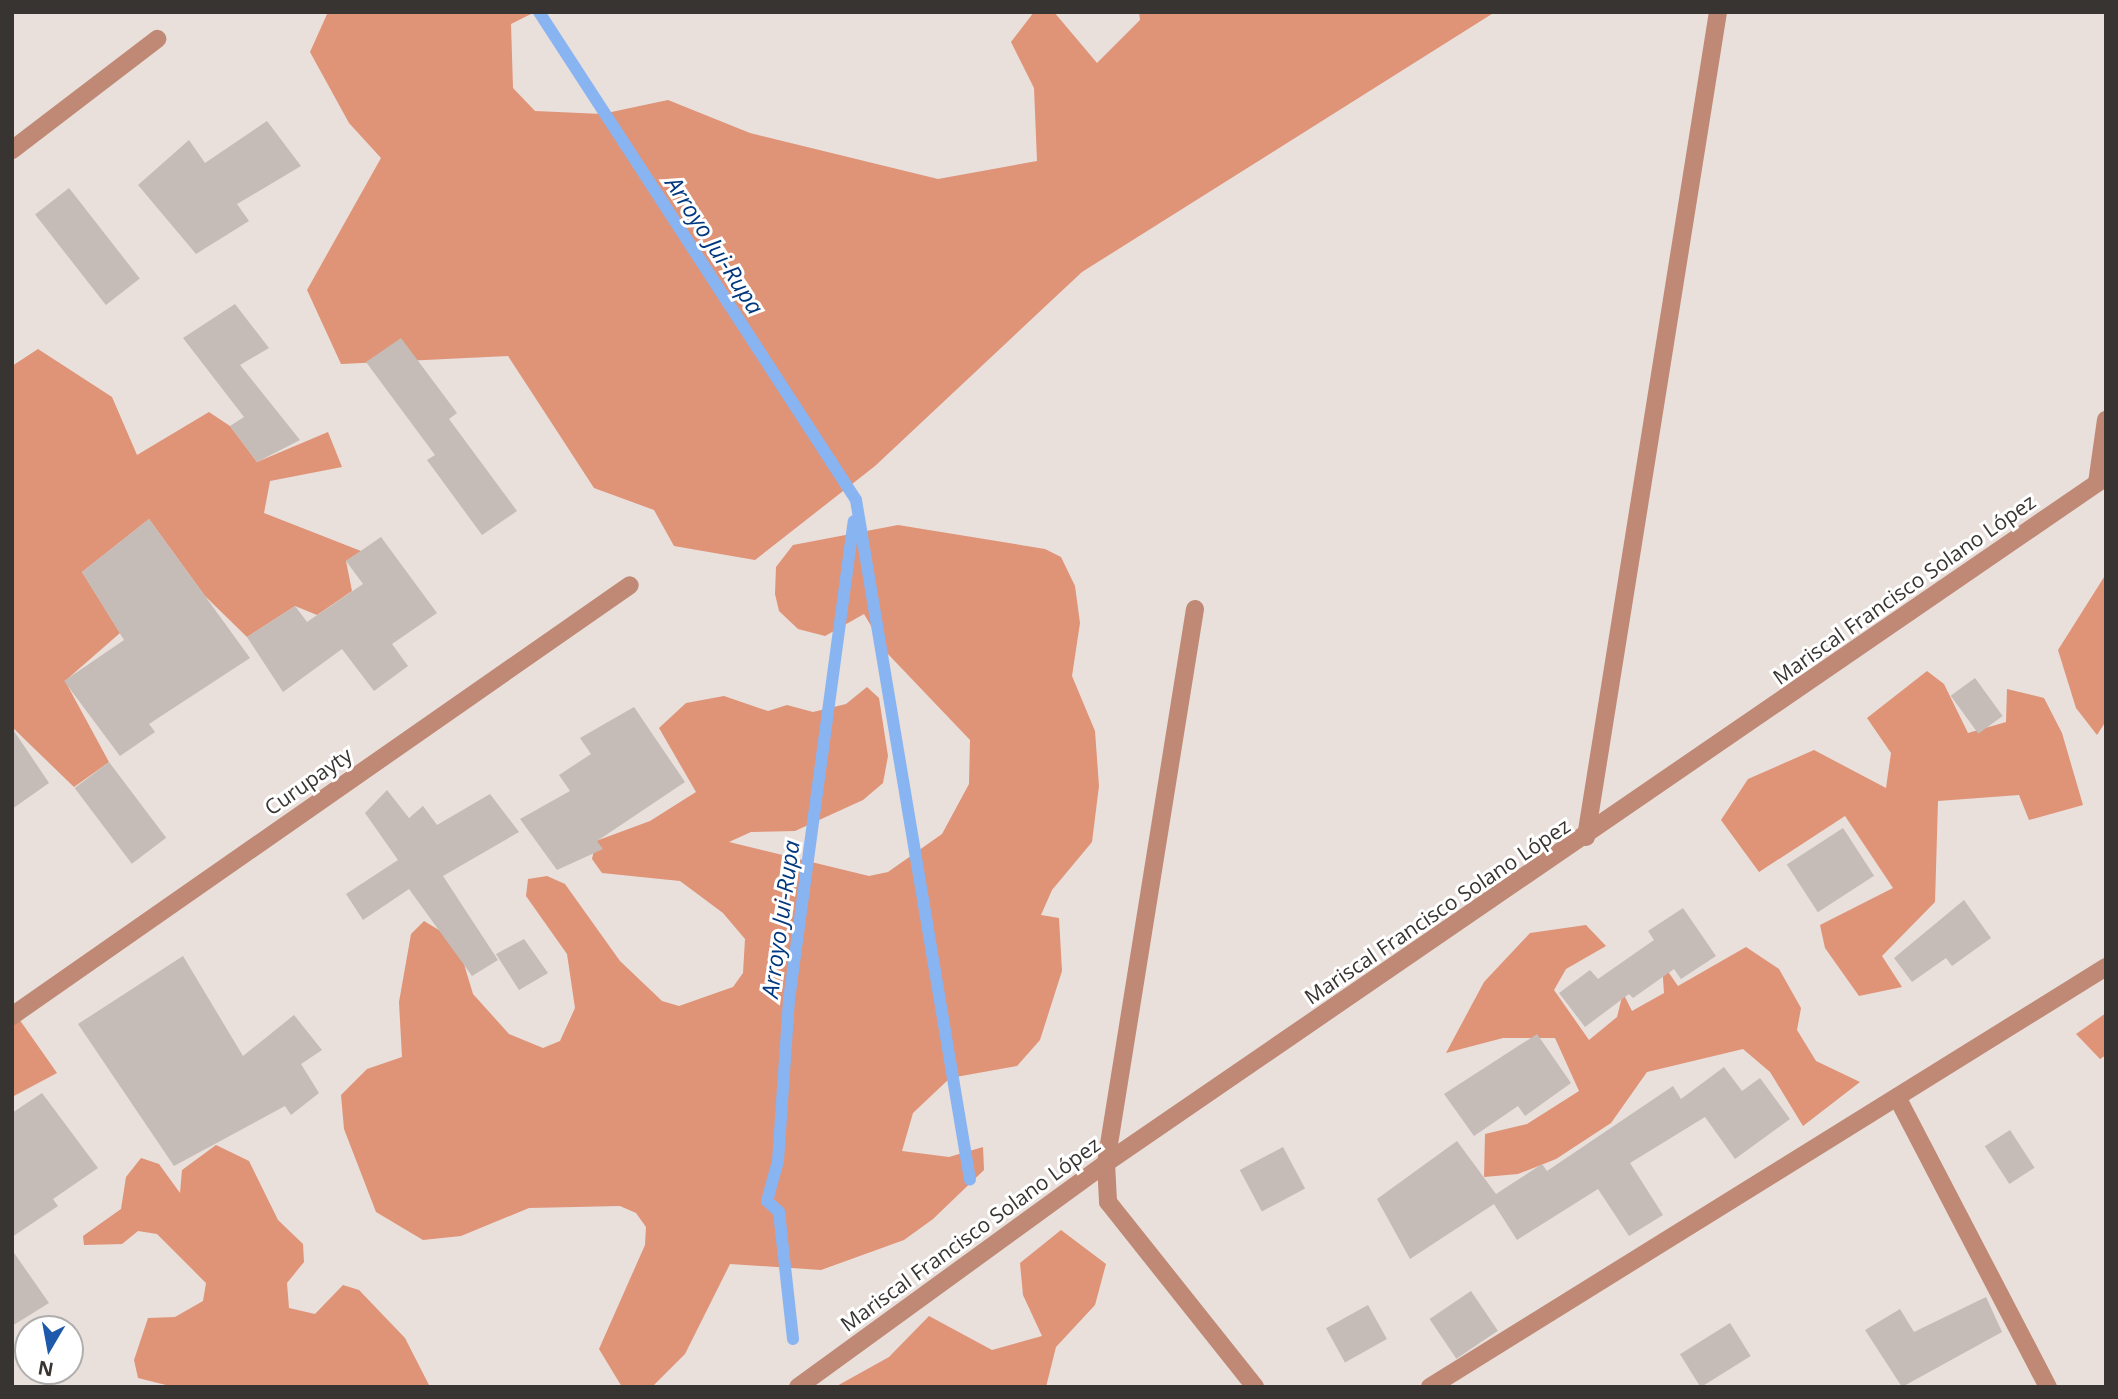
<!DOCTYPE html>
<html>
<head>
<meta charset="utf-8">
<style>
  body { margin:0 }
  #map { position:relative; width:2118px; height:1399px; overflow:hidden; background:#e9dfdb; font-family:"Open Sans",sans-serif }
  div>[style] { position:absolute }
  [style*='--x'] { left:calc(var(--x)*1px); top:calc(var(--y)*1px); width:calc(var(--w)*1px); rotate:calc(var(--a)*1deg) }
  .forest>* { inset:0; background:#df9377 }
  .stream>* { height:12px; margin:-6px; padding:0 6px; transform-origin:6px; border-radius:6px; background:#89b4f2 }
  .building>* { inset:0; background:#c5bbb7; transform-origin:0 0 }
  .minor>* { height:18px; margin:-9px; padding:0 9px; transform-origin:9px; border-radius:9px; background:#bf8975 }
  span { translate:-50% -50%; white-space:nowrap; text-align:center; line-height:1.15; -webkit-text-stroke:6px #fff; paint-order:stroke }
  .street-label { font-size:21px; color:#383432 }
  .water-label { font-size:23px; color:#00387f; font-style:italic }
  .frame { position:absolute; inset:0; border:14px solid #383432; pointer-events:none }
  .north { position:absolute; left:14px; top:1315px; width:70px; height:70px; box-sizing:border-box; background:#fff; border:2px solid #afaead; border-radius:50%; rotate:190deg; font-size:19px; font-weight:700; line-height:28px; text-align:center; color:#383432 }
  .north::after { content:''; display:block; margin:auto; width:24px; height:32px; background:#1f59ab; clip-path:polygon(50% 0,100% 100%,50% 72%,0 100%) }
</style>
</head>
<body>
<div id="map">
  <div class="forest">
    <div style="clip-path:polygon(328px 12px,535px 12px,511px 24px,513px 88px,535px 111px,602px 114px,668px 100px,750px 133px,938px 179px,1037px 161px,1034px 88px,1011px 42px,1034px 12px,1054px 12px,1097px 63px,1140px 20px,1139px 12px,1495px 12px,1082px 272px,875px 466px,755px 560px,674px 546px,654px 510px,594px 488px,508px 356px,341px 364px,307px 290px,381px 158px,349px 123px,310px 52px)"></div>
    <div style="clip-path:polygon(38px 349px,112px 397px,137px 455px,209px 412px,230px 426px,257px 462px,328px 432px,342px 467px,270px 481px,264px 513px,361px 551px,346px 561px,352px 591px,317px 615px,295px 606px,247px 637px,205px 596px,149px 519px,82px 572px,120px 633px,65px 681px,109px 762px,74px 787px,12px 727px,12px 366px)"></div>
    <div style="clip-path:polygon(898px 525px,1045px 549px,1061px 557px,1075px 586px,1080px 623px,1072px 676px,1095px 731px,1099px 786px,1092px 842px,1052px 890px,1041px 915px,1059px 918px,1062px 971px,1040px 1040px,1017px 1066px,950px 1078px,913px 1113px,902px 1151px,949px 1157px,983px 1147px,984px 1170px,933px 1219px,904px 1240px,821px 1270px,730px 1264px,685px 1354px,652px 1387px,622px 1387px,599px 1349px,645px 1245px,646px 1227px,636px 1213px,620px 1206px,529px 1208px,461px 1236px,423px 1240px,376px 1212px,344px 1129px,341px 1095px,367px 1069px,402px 1057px,399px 1002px,411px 934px,424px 921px,457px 941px,473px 994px,509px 1034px,543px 1048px,560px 1041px,575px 1008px,567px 954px,526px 896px,528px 879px,547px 876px,565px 884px,620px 961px,662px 1001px,679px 1006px,733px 987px,743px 973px,745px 939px,723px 913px,680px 881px,602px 873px,592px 859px,596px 841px,650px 821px,696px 792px,659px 728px,686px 703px,724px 696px,768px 711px,787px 705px,813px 712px,846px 704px,867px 687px,879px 698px,888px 756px,883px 783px,863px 800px,795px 831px,751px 832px,729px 842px,869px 876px,888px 872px,942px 834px,969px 784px,970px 740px,887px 653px,864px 614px,825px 636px,798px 629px,779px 611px,775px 594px,776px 567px,793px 545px)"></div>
    <div style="clip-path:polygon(2106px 574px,2106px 721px,2097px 735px,2076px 708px,2058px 650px)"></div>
    <div style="clip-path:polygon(1927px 671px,1944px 684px,1968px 733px,2006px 722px,2007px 689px,2044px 698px,2062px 733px,2083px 805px,2029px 820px,2019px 795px,1938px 801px,1935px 902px,1882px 956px,1902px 987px,1859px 996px,1825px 948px,1820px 925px,1893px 888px,1845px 816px,1759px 872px,1721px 820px,1748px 779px,1814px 750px,1886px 788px,1891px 753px,1867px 718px)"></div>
    <div style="clip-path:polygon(1586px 925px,1606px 946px,1566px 969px,1554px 990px,1589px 1040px,1617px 1017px,1623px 993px,1632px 1011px,1664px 993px,1662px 963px,1678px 986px,1746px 947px,1779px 969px,1801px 1008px,1797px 1030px,1816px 1061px,1860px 1082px,1803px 1126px,1770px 1072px,1743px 1049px,1647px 1072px,1611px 1123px,1556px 1159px,1518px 1174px,1484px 1177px,1485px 1134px,1527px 1124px,1579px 1091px,1555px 1038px,1503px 1038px,1446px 1053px,1484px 982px,1530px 933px)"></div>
    <div style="clip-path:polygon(12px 1009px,57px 1073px,12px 1097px)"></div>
    <div style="clip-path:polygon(2106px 1013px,2106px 1055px,2100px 1059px,2076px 1034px)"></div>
    <div style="clip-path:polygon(216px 1145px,249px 1161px,278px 1220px,303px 1244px,304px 1262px,287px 1283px,289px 1308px,315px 1314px,343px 1285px,359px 1290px,405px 1338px,430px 1387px,174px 1387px,138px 1378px,134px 1360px,148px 1318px,175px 1317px,203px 1301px,206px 1283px,157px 1234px,138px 1231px,122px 1244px,84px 1245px,83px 1236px,121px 1209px,126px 1177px,141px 1158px,159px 1164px,180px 1193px,182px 1170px)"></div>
    <div style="clip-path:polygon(1061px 1230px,1106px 1264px,1095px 1305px,1056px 1347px,1046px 1387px,835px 1387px,889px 1357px,929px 1316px,992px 1350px,1042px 1336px,1023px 1295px,1020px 1263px)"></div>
  </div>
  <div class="stream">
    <div style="--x:539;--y:12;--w:582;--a:56.99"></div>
    <div style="--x:856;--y:500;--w:689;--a:80.48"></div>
    <div style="--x:793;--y:1339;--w:128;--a:-96.3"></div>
    <div style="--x:779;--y:1212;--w:16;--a:-137"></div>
    <div style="--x:767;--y:1201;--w:41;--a:-74.6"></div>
    <div style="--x:778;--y:1161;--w:161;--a:-86.1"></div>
    <div style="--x:789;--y:1000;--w:483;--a:-82.3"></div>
  </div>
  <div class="building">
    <div style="clip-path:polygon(267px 121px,301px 166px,237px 204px,249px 221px,196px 254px,138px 185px,189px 140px,205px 163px)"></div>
    <div style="left:69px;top:188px;width:115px;height:43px;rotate:52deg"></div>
    <div style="clip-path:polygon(235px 304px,269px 348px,240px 365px,300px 440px,257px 462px,230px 426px,244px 417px,183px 338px)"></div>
    <div style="clip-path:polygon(401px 338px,457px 413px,449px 419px,517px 511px,482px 535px,427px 460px,435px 455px,366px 362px)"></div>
    <div style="clip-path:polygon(149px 519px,250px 658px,149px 724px,155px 732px,120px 756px,64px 681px,124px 640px,82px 572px)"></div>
    <div style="clip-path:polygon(381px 537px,437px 613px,392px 644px,408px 666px,374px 691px,342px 649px,283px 692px,247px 637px,295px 606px,307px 622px,363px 584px,346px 561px)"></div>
    <div style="left:1975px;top:678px;width:47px;height:30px;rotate:54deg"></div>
    <div style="clip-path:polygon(634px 707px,685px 782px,597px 841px,603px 849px,557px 870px,520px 819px,570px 791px,559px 775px,591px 754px,580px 738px)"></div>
    <div style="clip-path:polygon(12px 728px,49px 783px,12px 809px)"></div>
    <div style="left:109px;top:762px;width:95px;height:43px;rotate:53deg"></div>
    <div style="clip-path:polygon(387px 790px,409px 818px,423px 806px,437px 825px,490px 794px,519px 832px,443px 876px,498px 960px,472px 976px,409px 889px,363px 920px,346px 894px,398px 860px,365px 813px)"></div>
    <div style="left:1843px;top:828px;width:57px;height:67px;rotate:57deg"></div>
    <div style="clip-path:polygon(1964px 900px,1991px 938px,1952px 966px,1946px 958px,1912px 982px,1894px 958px)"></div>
    <div style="clip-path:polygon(1683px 908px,1716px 956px,1681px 979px,1674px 969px,1633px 998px,1629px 994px,1585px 1027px,1559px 993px,1590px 970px,1598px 979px,1654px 940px,1648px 931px)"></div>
    <div style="clip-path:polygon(524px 939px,548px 973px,519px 990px,496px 954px)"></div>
    <div style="clip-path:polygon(183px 956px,243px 1056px,294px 1015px,322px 1050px,301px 1064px,319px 1093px,291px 1115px,285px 1106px,174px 1166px,78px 1024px)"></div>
    <div style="clip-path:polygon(1537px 1034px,1571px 1083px,1525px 1116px,1518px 1106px,1474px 1136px,1444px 1094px)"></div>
    <div style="clip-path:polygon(1724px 1067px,1742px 1091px,1760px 1078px,1790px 1119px,1735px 1159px,1705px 1117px,1630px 1163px,1663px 1215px,1629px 1236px,1598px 1189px,1517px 1240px,1494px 1204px,1410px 1259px,1377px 1199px,1457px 1141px,1496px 1194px,1542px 1164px,1547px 1171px,1673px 1086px,1681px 1099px)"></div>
    <div style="clip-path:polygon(42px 1093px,98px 1168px,53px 1199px,58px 1206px,12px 1237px,12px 1113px)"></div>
    <div style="left:2010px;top:1130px;width:45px;height:30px;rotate:57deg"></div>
    <div style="left:1283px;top:1147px;width:47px;height:49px;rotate:62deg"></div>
    <div style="clip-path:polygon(12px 1250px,49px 1303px,12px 1326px)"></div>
    <div style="left:1471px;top:1291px;width:48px;height:50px;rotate:56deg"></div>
    <div style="clip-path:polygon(1986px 1297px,2002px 1332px,1902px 1387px,1865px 1330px,1900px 1309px,1914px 1332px)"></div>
    <div style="left:1368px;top:1305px;width:39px;height:48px;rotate:61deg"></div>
    <div style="left:1730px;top:1323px;width:39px;height:59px;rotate:58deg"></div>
  </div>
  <div class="minor">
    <div style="--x:12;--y:150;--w:183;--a:-37.4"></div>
    <div style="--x:2097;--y:483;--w:64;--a:-81.9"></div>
    <div style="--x:1195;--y:609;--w:561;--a:99.13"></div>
    <div style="--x:1106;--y:1163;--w:39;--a:87"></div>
    <div style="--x:1108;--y:1202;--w:236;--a:51.5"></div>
    <div style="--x:1586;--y:837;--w:835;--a:-80.91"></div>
    <div style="--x:12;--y:1016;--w:753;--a:-34.89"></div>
    <div style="--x:1897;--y:1097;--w:327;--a:62.5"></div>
    <div style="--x:798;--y:1387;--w:381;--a:-36"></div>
    <div style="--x:1106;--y:1163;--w:1213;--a:-34.45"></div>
    <div style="--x:1430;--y:1387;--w:796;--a:-31.85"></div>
  </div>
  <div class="street-label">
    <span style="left:1904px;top:589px;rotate:-35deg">Mariscal Francisco Solano López</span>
    <span style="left:308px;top:781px;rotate:-35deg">Curupayty</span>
    <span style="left:1437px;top:911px;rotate:-34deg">Mariscal Francisco Solano López</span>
    <span style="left:970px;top:1234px;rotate:-36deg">Mariscal Francisco Solano López</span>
  </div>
  <div class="water-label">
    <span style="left:715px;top:245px;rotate:57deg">Arroyo Jui-Rupa</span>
    <span style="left:780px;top:919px;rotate:-82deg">Arroyo Jui-Rupa</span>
  </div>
  <div class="frame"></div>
  <div class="north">N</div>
</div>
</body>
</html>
